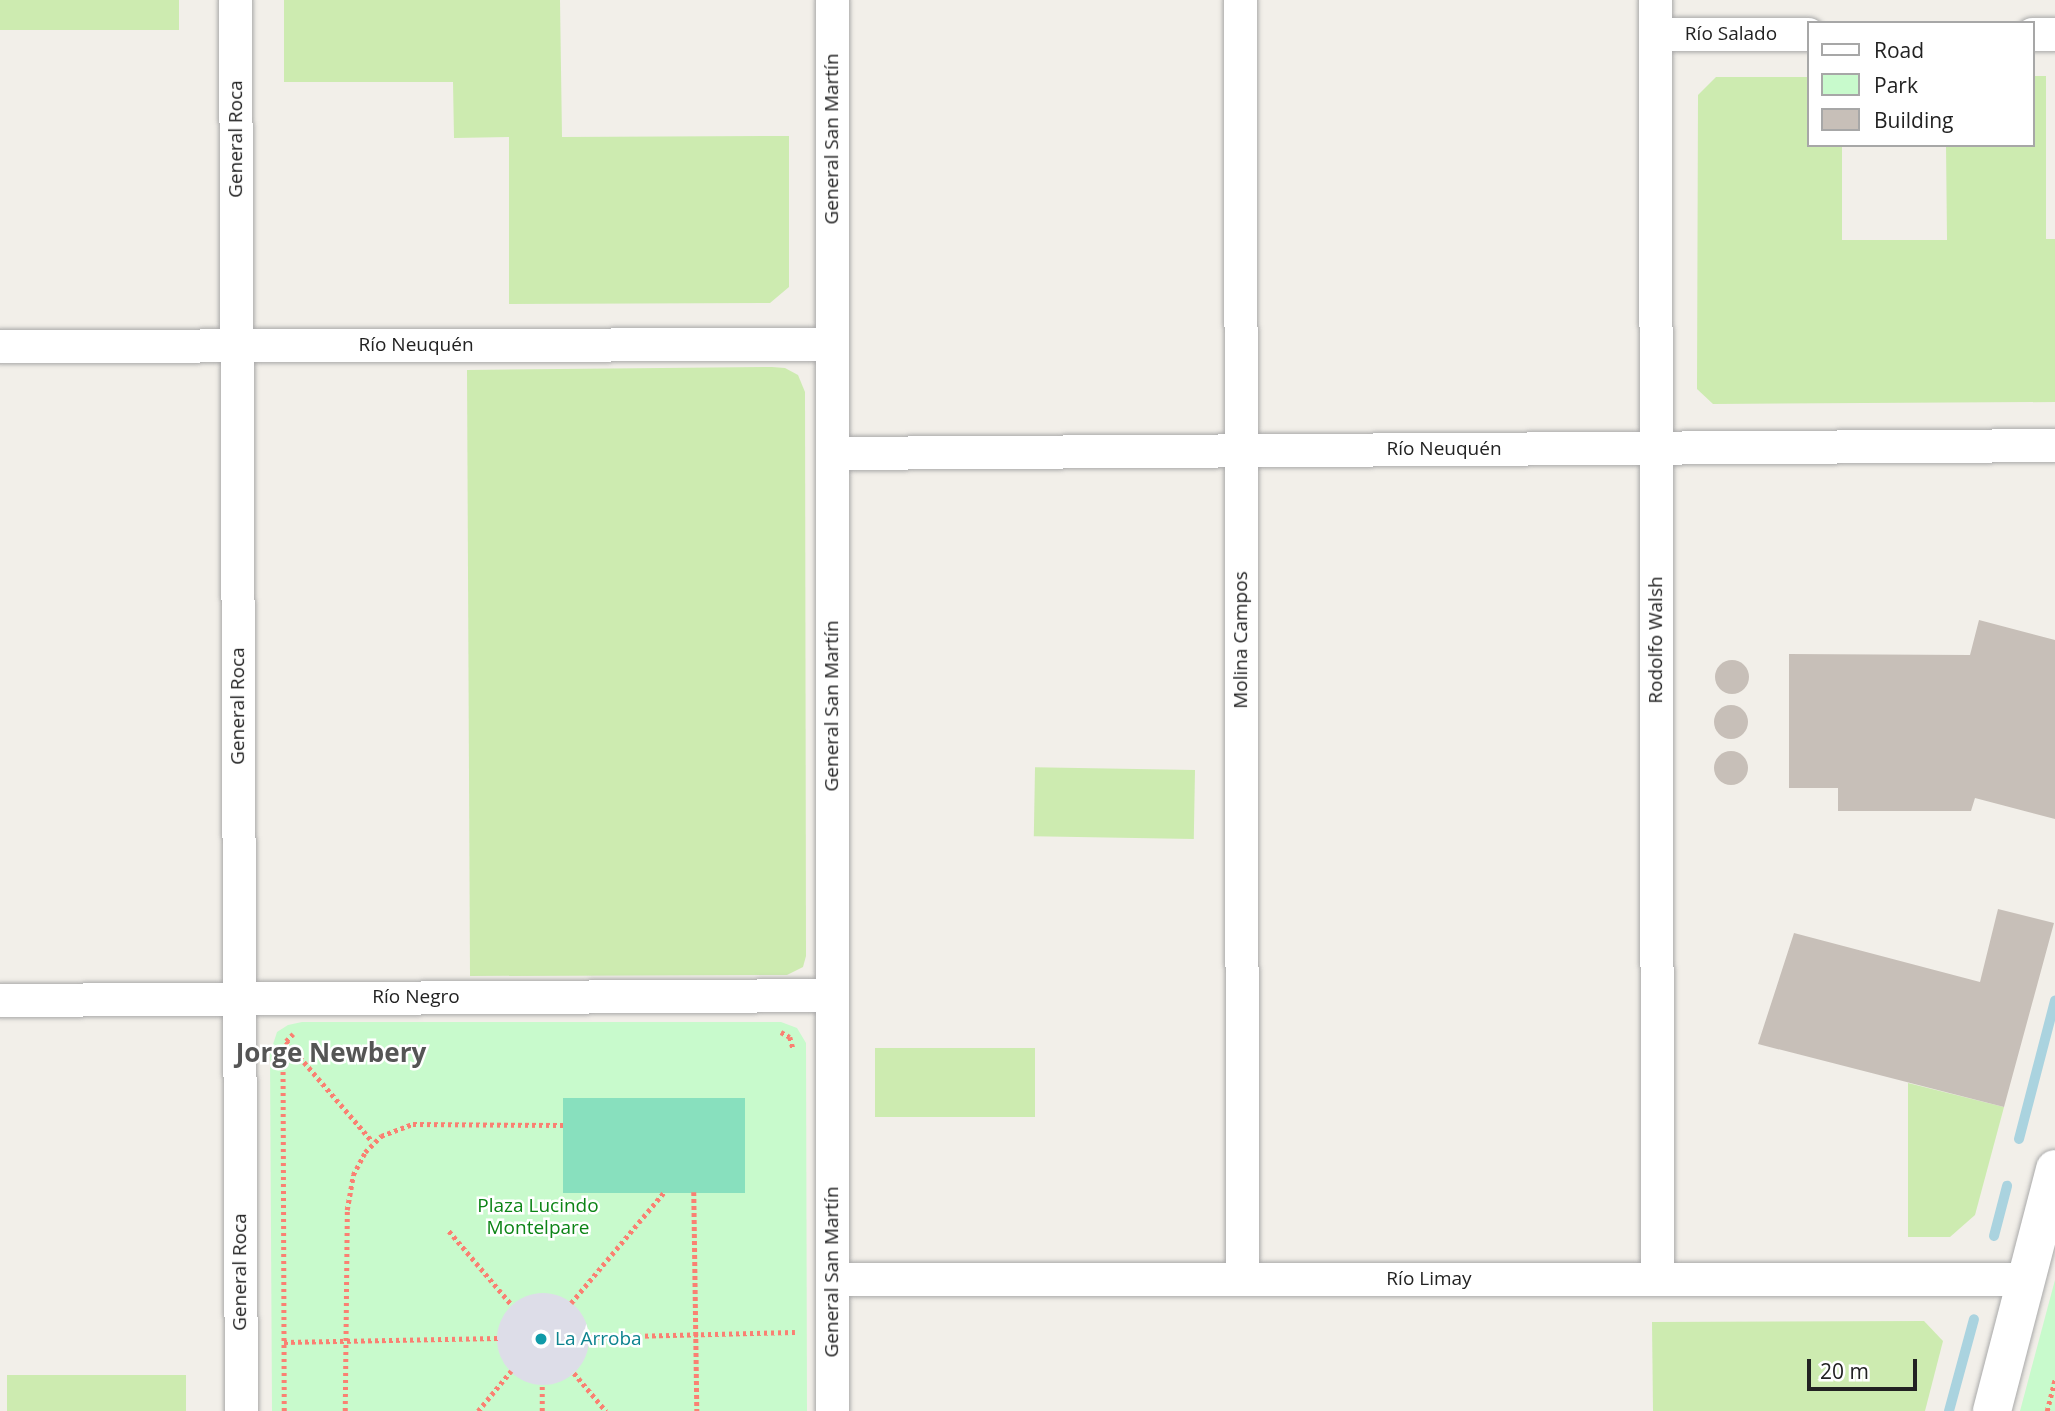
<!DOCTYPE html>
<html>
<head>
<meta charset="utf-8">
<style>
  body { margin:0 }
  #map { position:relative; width:2055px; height:1411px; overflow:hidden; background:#f2efe9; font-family:"Open Sans",sans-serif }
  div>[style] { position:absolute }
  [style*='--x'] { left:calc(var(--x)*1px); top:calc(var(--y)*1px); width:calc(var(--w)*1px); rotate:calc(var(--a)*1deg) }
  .grass>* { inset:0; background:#cdebb0; transform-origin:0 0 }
  .park>* { inset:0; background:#c8facc }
  .pitch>* { inset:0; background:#88e0be; transform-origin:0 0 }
  .plaza>* { inset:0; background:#dddde8 }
  .round { border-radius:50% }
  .stream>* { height:10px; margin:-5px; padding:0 5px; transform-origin:5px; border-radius:5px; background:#aad3df }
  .building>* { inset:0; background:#c7bfb8 }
  .path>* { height:4.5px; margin-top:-2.25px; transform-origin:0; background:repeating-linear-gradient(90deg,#fa8072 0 3.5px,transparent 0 7px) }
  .roads { filter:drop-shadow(0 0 2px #a9a9a9) drop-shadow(0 0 2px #a9a9a9) }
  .minor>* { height:33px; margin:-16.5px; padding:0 16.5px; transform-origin:16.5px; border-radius:16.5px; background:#fff }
  .tertiary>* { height:38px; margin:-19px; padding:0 19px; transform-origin:19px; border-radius:19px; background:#fff }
  .dots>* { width:19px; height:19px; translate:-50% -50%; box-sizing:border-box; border:4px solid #fff; border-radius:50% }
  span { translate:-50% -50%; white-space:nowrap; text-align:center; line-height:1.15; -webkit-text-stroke:5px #fff; paint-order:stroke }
  .street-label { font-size:19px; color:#222 }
  .park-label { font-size:19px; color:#0c8416 }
  .culture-label { font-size:19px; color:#0d838f }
  .left { translate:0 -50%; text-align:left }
  .district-label { font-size:26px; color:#555; font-weight:700 }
  .legend { position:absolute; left:1807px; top:21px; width:228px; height:126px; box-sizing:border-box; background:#fff; border:2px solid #a7a7a7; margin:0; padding:9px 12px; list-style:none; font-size:21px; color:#222 }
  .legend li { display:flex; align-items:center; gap:14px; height:35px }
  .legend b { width:35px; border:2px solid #a7a7a7 }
  .scale { position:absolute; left:1807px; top:1359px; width:110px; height:32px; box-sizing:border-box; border:4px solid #222; border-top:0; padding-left:9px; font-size:21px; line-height:24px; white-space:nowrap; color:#222; -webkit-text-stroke:5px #fff; paint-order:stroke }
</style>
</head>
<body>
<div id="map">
  <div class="grass">
    <div style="left:0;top:0;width:179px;height:30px"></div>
    <div style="clip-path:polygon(284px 0,560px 0,562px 137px,789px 136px,789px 287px,770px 303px,509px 304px,509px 137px,454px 138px,453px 82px,284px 82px)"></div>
    <div style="clip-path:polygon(2032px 76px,2046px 76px,2046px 239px,2055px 239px,2055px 402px,1713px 404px,1697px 389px,1698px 95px,1716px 77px,1808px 77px,1808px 145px,1842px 145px,1842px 240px,1947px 240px,1946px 145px,2032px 145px)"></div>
    <div style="clip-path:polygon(772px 367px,785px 368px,798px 375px,805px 392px,806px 956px,803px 967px,787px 975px,470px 976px,467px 370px)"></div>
    <div style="left:1195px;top:770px;width:69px;height:160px;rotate:91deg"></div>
    <div style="left:875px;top:1048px;width:160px;height:69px"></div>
    <div style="clip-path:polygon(1908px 1083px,2004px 1107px,1975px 1215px,1950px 1237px,1908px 1237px)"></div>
    <div style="clip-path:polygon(1924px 1321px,1943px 1341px,1925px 1411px,1653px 1411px,1652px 1322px)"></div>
    <div style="left:186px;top:1375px;width:36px;height:179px;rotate:90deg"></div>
  </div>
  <div class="park">
    <div style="clip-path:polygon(302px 1022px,781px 1022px,797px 1028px,806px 1043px,807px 1411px,272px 1411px,270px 1054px,277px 1032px,288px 1025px)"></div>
    <div style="clip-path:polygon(2055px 1280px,2055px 1411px,2020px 1411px)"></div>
  </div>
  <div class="pitch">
    <div style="left:563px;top:1098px;width:182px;height:95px"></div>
  </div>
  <div class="plaza">
    <div class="round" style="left:497px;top:1293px;width:92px;height:92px"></div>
  </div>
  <div class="stream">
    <div style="--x:2019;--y:1139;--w:143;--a:-75.4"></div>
    <div style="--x:1994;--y:1236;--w:52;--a:-75.4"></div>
    <div style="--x:1949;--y:1411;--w:95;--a:-74.8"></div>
  </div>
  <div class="building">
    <div style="clip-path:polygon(1979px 620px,2055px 640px,2055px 819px,1975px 798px,1971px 811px,1838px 811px,1838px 788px,1789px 788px,1789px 654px,1970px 655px)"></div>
    <div class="round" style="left:1715px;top:660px;width:34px;height:34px"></div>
    <div class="round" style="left:1714px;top:705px;width:34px;height:34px"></div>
    <div class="round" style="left:1714px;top:751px;width:34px;height:34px"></div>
    <div style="clip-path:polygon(1998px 909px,2054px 923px,2004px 1107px,1758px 1044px,1794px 933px,1980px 982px)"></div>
  </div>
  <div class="path">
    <div style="--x:781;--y:1032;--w:10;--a:29"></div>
    <div style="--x:790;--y:1037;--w:11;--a:75"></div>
    <div style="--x:286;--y:1041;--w:133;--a:49.3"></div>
    <div style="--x:694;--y:1192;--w:219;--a:89.2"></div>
    <div style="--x:449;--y:1231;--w:97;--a:49.6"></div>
    <div style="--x:571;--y:1303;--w:145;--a:-50"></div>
    <div style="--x:589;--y:1337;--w:206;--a:-1.4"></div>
    <div style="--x:284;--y:1342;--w:214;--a:-1.1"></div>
    <div style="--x:574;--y:1373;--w:50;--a:49.9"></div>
    <div style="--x:284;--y:1411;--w:356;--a:-90.2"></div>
    <div style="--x:283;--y:1055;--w:14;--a:-78"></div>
    <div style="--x:286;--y:1041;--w:10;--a:-45"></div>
    <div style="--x:345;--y:1411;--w:201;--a:-89.4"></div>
    <div style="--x:347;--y:1210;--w:36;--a:-80"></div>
    <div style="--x:353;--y:1175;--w:26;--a:-62"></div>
    <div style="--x:365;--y:1152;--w:23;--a:-45"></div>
    <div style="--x:381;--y:1136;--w:34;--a:-21"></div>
    <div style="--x:413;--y:1124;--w:150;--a:0.4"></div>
    <div style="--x:478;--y:1411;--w:52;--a:-50.5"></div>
    <div style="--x:542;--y:1411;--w:26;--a:-90"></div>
    <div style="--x:2047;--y:1411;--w:32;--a:-76"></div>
  </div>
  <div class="roads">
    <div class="minor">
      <div style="--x:235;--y:0;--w:1411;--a:89.76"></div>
      <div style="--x:1240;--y:0;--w:1279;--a:89.91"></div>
      <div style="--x:1655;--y:0;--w:1279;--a:89.91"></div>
      <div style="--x:1655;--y:34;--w:153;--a:0"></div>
      <div style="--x:2032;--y:34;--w:23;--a:0"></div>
      <div style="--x:0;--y:346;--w:832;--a:-0.14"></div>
      <div style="--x:832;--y:453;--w:1223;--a:-0.37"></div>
      <div style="--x:0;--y:1000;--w:832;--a:-0.34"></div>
      <div style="--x:832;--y:1279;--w:1194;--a:0"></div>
      <div style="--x:832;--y:1411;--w:1411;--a:-90"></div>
    </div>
    <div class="tertiary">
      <div style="--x:1992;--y:1411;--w:250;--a:-75.4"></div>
    </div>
  </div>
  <div class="dots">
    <div style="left:541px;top:1339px;background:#0f9aa8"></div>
  </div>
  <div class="street-label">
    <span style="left:1731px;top:34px">Río Salado</span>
    <span style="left:236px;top:139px;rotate:-90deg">General Roca</span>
    <span style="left:832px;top:139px;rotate:-90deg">General San Martín</span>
    <span style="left:416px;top:345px">Río Neuquén</span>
    <span style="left:1444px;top:449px">Río Neuquén</span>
    <span style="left:1241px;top:640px;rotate:-90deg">Molina Campos</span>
    <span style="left:1656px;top:640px;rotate:-90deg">Rodolfo Walsh</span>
    <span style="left:238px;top:706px;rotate:-90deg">General Roca</span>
    <span style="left:832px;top:706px;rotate:-90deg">General San Martín</span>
    <span style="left:416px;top:997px">Río Negro</span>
    <span style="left:240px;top:1272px;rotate:-90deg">General Roca</span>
    <span style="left:832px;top:1272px;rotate:-90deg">General San Martín</span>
    <span style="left:1429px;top:1279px">Río Limay</span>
  </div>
  <div class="park-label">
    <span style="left:538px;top:1217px">Plaza Lucindo<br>Montelpare</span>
  </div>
  <div class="culture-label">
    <span class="left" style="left:555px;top:1339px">La Arroba</span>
  </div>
  <div class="district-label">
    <span style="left:331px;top:1053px">Jorge Newbery</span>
  </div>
  <ul class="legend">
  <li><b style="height:9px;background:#fff"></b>Road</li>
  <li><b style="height:19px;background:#c8facc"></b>Park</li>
  <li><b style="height:19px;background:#c7bfb8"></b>Building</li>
  </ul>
  <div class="scale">20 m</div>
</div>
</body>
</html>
